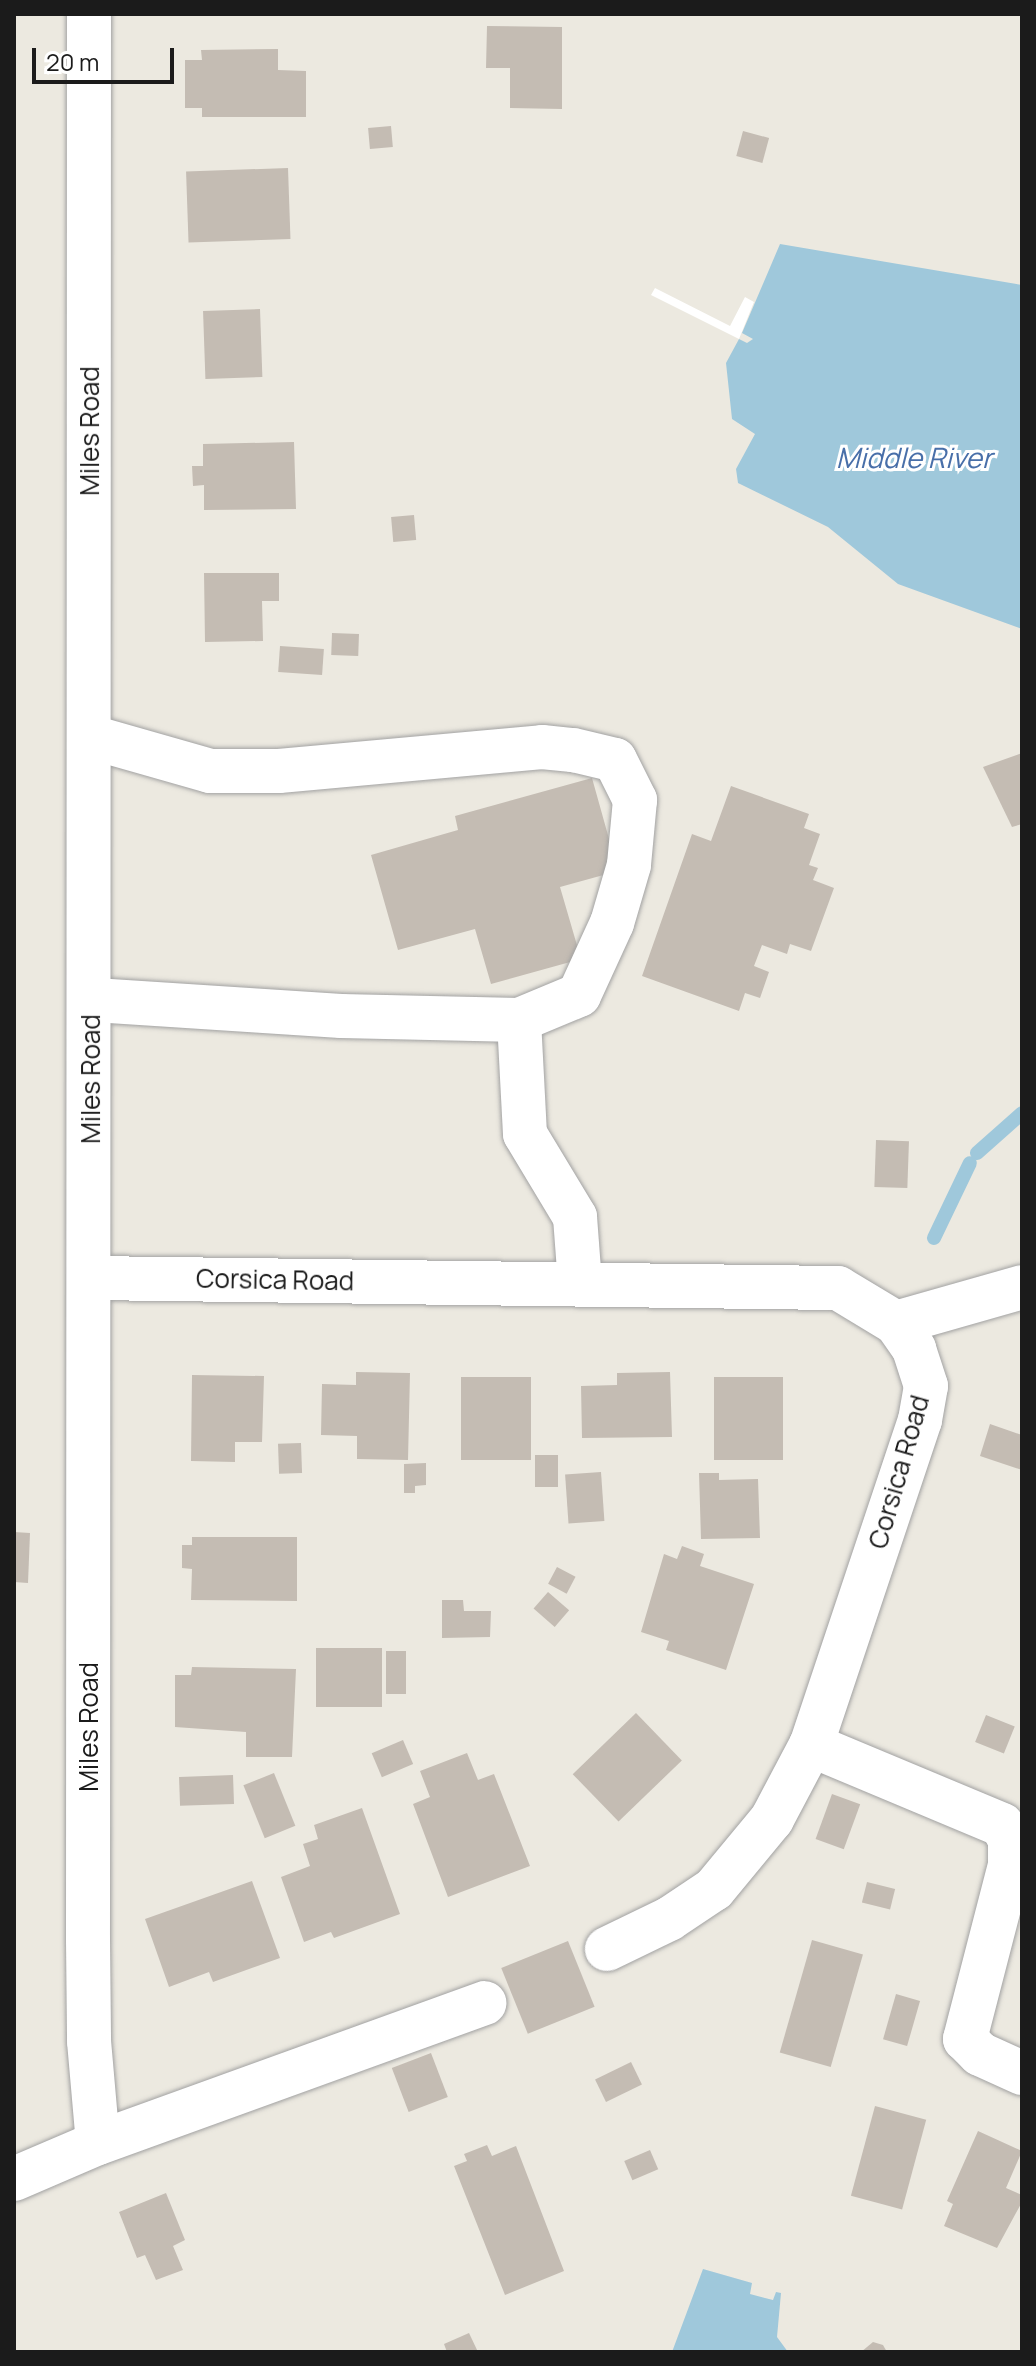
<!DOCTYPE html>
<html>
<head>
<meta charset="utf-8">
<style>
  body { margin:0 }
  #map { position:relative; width:1036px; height:2366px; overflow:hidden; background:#ece9e0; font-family:Manrope,sans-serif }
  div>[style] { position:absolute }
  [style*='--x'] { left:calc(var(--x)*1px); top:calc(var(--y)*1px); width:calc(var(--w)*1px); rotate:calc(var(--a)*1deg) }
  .water>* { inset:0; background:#9fc8db }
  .pier>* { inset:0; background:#fff }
  .stream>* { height:14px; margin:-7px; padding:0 7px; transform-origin:7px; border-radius:7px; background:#9fc8db }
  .building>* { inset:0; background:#c4bcb3; transform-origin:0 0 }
  .roads { filter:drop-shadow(0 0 2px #a2a2a2) drop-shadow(0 0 2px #a2a2a2) }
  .minor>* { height:44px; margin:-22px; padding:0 22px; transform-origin:22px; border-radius:22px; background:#fff }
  span { translate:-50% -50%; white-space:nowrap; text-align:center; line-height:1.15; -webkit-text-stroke:6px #fff; paint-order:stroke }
  .street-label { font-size:26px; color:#1b1b1b }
  .water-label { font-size:28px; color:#486fa9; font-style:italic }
  .frame { position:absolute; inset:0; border:16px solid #1b1b1b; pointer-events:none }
  .scale { position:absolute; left:32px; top:48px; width:142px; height:36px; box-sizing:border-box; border:4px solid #1b1b1b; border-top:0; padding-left:10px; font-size:24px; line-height:28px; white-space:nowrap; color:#1b1b1b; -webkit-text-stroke:6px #fff; paint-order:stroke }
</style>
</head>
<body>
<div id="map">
  <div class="water">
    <div style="clip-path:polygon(780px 244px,1022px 285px,1022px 629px,898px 584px,828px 527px,738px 483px,736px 469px,755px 434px,732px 419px,726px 363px,739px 339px,747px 343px,753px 339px,742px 333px)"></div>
    <div style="clip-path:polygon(703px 2269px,752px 2283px,750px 2294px,773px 2300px,776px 2292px,781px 2293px,777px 2337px,788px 2352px,672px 2352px)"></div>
  </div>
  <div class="pier">
    <div style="clip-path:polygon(655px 288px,730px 326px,745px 297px,754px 302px,739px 339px,651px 295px)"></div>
  </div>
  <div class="stream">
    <div style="--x:977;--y:1153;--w:60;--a:-41.6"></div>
    <div style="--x:934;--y:1238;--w:83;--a:-64.4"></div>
  </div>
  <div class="building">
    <div style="clip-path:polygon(487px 26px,562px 27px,562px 109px,510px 108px,510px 68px,486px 68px)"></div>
    <div style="clip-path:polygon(278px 49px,278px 70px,306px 71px,306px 117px,202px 117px,202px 108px,185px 108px,185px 60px,202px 60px,201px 50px)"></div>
    <div style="left:391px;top:126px;width:21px;height:23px;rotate:85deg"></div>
    <div style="left:743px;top:131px;width:27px;height:26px;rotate:15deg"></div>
    <div style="left:288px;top:168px;width:71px;height:102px;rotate:88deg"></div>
    <div style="left:260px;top:309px;width:68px;height:57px;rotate:88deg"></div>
    <div style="clip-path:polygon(294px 442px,296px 509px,204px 510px,204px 485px,193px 486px,192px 466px,203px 466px,203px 444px)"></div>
    <div style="left:414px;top:515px;width:25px;height:23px;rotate:85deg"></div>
    <div style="clip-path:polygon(204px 573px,279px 573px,279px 601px,262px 601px,263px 641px,205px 642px)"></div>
    <div style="left:332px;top:633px;width:27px;height:22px;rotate:2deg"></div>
    <div style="left:280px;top:646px;width:44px;height:26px;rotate:4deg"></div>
    <div style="clip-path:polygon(1022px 753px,1022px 824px,1012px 827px,983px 767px)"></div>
    <div style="clip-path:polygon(592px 778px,618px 871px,560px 887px,581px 959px,491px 984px,475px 929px,398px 950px,371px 855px,458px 830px,455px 816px)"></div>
    <div style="clip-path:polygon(731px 786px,809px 814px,804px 828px,820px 834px,809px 865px,818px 868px,813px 880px,834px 888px,811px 951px,790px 944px,787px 954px,762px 945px,754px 966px,769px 972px,760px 998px,745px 993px,739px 1011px,642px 976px,692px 834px,711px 841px)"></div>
    <div style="left:876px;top:1140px;width:33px;height:47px;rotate:2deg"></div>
    <div style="clip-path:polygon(356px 1372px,410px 1373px,408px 1460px,357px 1459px,357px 1436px,321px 1435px,322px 1384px,356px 1385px)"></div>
    <div style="clip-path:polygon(670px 1372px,672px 1437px,582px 1438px,581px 1386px,617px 1385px,617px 1373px)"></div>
    <div style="clip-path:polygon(192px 1375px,264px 1376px,262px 1442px,235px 1442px,235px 1462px,191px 1461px)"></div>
    <div style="left:461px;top:1377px;width:70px;height:83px"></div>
    <div style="left:714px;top:1377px;width:69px;height:83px"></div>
    <div style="clip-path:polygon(990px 1424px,1022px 1435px,1022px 1470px,980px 1456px)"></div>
    <div style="left:301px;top:1443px;width:30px;height:23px;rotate:88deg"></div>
    <div style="left:558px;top:1455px;width:32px;height:23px;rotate:90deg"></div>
    <div style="clip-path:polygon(426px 1463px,426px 1485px,415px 1486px,415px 1493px,404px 1493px,404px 1464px)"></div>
    <div style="left:601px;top:1472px;width:49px;height:36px;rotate:86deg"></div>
    <div style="clip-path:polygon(699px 1473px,719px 1473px,719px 1480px,758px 1479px,760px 1538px,701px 1539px)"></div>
    <div style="clip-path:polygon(14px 1532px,30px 1533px,28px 1583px,14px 1582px)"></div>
    <div style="clip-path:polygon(192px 1537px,297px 1537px,297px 1601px,191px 1600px,192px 1569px,182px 1568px,182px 1545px,192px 1545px)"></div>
    <div style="clip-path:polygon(682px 1546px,704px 1554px,700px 1566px,754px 1584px,726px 1670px,666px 1650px,669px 1641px,641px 1632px,664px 1554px,677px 1559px)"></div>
    <div style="left:557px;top:1567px;width:21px;height:19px;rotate:28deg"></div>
    <div style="left:548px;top:1592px;width:28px;height:22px;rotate:41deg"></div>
    <div style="clip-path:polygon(442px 1600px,463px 1600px,464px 1611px,491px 1611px,490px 1637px,442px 1638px)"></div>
    <div style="left:316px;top:1648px;width:66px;height:59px"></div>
    <div style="left:386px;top:1651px;width:20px;height:43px"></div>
    <div style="clip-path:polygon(192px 1667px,296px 1669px,292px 1757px,246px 1757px,246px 1732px,175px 1727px,175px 1675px,191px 1675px)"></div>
    <div style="left:636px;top:1713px;width:66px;height:88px;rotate:46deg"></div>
    <div style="left:986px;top:1715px;width:31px;height:29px;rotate:22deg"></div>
    <div style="left:403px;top:1740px;width:26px;height:34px;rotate:67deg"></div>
    <div style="clip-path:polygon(467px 1753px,478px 1780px,494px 1774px,530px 1866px,448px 1897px,413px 1804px,430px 1797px,420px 1771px)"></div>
    <div style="left:274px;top:1773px;width:57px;height:33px;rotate:68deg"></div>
    <div style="left:233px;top:1775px;width:29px;height:54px;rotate:88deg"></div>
    <div style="left:832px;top:1794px;width:30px;height:48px;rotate:20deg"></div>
    <div style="clip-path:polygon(362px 1808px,400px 1914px,334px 1938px,331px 1932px,304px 1942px,281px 1877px,310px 1866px,303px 1844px,318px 1839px,314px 1825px)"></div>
    <div style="clip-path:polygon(252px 1881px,280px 1958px,213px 1982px,209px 1972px,169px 1987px,145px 1919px)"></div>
    <div style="left:867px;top:1882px;width:29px;height:21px;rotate:14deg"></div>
    <div style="left:812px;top:1940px;width:53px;height:117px;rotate:16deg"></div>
    <div style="left:568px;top:1941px;width:71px;height:72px;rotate:68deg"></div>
    <div style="left:896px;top:1994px;width:25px;height:47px;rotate:16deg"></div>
    <div style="left:431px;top:2053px;width:47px;height:42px;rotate:69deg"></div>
    <div style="left:631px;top:2062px;width:25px;height:40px;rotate:64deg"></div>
    <div style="left:875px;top:2106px;width:53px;height:93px;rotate:15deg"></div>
    <div style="clip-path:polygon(978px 2131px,1022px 2151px,1006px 2188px,1022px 2195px,1022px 2202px,997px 2248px,944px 2226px,953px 2204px,947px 2201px)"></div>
    <div style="clip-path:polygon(487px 2145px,492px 2156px,516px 2146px,564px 2271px,505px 2295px,454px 2166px,467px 2161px,464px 2154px)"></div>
    <div style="left:650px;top:2150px;width:21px;height:28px;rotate:67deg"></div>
    <div style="clip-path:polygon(166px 2193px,185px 2240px,173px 2246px,183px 2270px,156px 2280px,145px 2255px,137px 2258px,119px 2212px)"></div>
    <div style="clip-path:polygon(469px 2333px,478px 2352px,447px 2352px,444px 2344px)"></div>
    <div style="clip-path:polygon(873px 2342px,883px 2345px,887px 2352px,861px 2352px)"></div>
  </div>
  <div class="roads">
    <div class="minor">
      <div style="--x:89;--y:14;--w:1926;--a:90.03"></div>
      <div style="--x:88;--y:1940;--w:101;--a:89.4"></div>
      <div style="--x:89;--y:2041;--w:102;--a:85"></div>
      <div style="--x:91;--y:737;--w:124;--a:15.9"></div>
      <div style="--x:210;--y:771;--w:69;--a:0"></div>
      <div style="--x:279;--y:771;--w:264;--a:-5.2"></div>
      <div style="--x:542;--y:747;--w:31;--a:6"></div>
      <div style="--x:573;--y:750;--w:43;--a:13.4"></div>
      <div style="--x:615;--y:760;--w:45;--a:63.4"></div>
      <div style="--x:635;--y:800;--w:65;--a:95.3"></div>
      <div style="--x:629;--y:865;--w:60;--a:106.3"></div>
      <div style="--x:612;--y:923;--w:79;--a:114.6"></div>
      <div style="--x:579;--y:995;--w:65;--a:157.4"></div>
      <div style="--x:519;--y:1020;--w:178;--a:-178.7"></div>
      <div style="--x:341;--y:1016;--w:251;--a:-176.3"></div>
      <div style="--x:519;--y:1020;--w:114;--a:87"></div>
      <div style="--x:525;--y:1134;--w:97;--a:58.9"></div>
      <div style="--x:575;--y:1217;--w:67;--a:85.7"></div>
      <div style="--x:91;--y:1278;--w:747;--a:0.77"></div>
      <div style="--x:838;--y:1288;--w:68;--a:31.1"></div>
      <div style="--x:896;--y:1323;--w:32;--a:55"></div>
      <div style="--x:914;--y:1349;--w:39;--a:72"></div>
      <div style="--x:926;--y:1386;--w:35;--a:100"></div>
      <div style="--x:920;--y:1420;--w:343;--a:108.5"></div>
      <div style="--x:811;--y:1745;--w:84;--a:117.8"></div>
      <div style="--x:772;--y:1819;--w:91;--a:129.6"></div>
      <div style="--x:714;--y:1889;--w:54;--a:146.3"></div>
      <div style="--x:669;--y:1919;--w:69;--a:154.2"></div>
      <div style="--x:896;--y:1323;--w:131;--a:-15.9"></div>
      <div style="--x:811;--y:1745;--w:207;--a:22.7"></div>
      <div style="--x:1002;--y:1825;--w:17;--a:62"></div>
      <div style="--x:1010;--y:1840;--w:25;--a:90"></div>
      <div style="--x:1010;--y:1865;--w:180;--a:104.5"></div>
      <div style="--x:965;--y:2039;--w:21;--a:45"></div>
      <div style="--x:980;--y:2054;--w:46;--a:24.3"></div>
      <div style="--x:14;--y:2179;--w:91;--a:-23.2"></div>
      <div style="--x:98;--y:2143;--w:411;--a:-19.9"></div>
    </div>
  </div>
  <div class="street-label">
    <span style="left:90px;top:431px;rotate:-90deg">Miles Road</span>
    <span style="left:91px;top:1079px;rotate:-90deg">Miles Road</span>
    <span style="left:275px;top:1280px;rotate:1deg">Corsica Road</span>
    <span style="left:899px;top:1472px;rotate:-74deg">Corsica Road</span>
    <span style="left:89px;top:1727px;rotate:-90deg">Miles Road</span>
  </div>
  <div class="water-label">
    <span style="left:914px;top:457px">Middle River</span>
  </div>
  <div class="frame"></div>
  <div class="scale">20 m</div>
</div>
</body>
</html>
